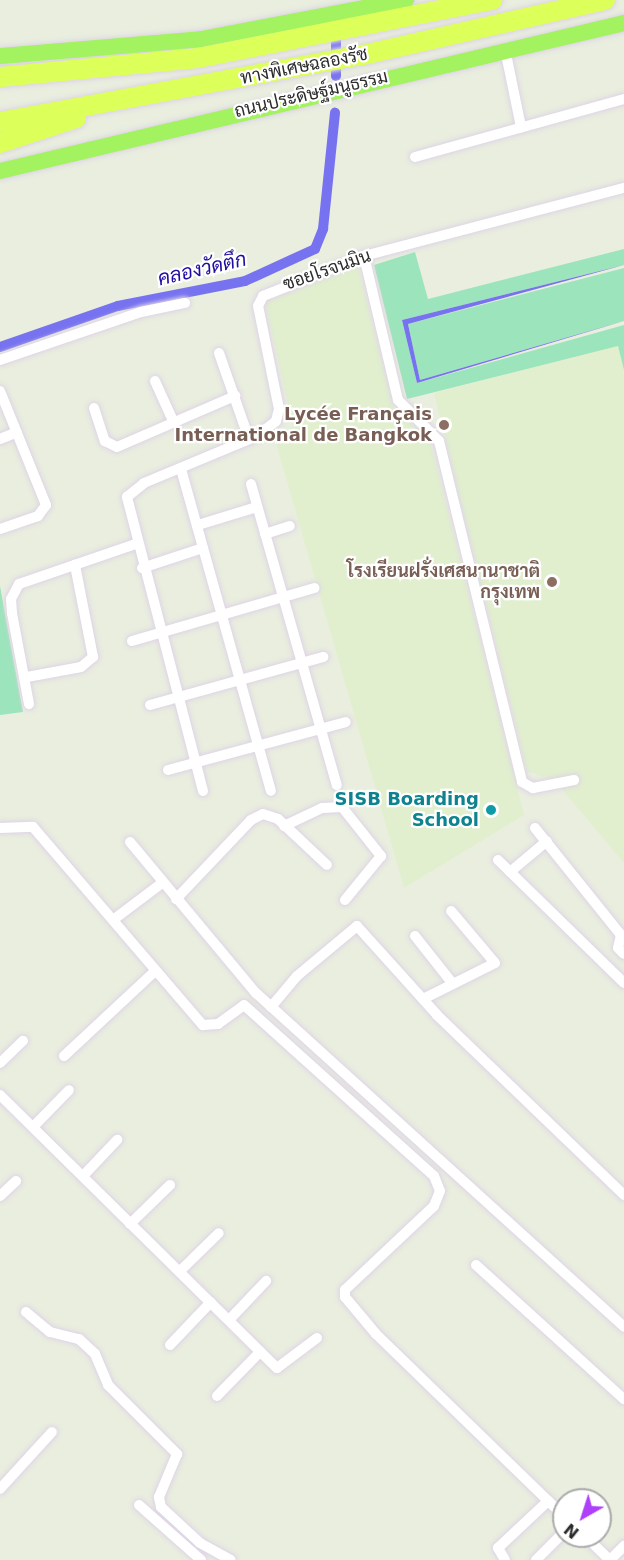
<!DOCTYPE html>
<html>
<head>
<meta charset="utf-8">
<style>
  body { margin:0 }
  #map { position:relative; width:624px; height:1560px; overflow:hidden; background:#e9eedf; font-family:"DejaVu Sans",Sarabun,sans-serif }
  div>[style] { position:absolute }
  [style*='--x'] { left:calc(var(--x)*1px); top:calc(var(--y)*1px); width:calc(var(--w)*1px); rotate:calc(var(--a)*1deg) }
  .education>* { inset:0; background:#e1efcf }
  .green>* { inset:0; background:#9ce4bb }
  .water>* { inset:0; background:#7772f0 }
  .canal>* { height:10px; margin:-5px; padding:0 5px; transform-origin:5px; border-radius:5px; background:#7772f0 }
  .roads { filter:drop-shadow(0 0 2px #ded4e5) drop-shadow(0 0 2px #ded4e5) }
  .minor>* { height:10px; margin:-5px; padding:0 5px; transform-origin:5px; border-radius:5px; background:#fff }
  .primary>* { height:16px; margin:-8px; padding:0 8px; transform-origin:8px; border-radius:8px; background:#a3f260 }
  .motorway>* { height:20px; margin:-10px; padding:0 10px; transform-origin:10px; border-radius:10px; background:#dcff59 }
  .dots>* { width:16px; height:16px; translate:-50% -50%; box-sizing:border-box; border:3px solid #fff; border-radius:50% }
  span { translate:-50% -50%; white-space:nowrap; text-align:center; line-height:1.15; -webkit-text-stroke:4.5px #fff; paint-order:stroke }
  .street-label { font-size:18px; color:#2c2c2c }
  .education-label { font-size:18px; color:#785e54; font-weight:700 }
  .right { translate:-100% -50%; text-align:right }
  .culture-label { font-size:18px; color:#0d838f; font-weight:700 }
  .water-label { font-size:20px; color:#1f0da0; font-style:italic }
  .north { position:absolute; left:552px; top:1488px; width:60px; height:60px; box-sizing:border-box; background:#fff; border:2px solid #ababab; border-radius:50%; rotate:219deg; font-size:16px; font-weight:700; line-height:24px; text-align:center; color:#2c2c2c }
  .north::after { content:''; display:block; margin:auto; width:21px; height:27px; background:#ae3ffb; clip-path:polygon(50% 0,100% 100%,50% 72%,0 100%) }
</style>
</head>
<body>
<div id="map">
  <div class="education">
    <div style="clip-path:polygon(358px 267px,395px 413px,429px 435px,524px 815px,404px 888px,274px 436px,293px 427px,265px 302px)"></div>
    <div style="clip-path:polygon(618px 346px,624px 370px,624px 863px,555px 781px,527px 771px,434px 393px)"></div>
  </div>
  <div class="green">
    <div style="clip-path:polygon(624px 249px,624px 265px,402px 320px,417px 383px,624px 325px,624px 370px,618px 346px,407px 399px,374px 265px,415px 252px,428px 299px)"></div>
    <div style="clip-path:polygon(624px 268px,624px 321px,420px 380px,408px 324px)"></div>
    <div style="clip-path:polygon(0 586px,23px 712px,0 715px)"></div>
  </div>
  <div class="water">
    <div style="clip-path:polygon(624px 265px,408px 324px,420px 380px,624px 321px,417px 383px,402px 320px)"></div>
  </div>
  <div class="canal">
    <div style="--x:336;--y:76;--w:47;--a:-90"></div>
    <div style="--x:0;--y:347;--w:125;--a:-19.2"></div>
    <div style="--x:118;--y:306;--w:129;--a:-11.1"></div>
    <div style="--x:245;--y:281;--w:77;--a:-24.6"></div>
    <div style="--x:315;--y:249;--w:22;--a:-68"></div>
    <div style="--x:323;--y:229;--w:117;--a:-84.1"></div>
  </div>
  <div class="roads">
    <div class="minor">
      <div style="--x:505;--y:49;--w:80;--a:78.4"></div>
      <div style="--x:415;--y:157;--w:217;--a:-15.5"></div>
      <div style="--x:364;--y:256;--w:148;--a:76.7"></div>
      <div style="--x:398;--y:400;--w:58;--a:45"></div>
      <div style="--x:439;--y:441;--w:351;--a:76.3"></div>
      <div style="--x:522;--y:782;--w:13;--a:29"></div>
      <div style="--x:533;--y:788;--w:42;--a:-11"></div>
      <div style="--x:219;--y:353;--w:91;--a:70.8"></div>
      <div style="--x:0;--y:360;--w:149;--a:-18.8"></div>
      <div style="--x:141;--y:312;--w:45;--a:-11.6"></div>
      <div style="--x:155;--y:381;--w:46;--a:65.7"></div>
      <div style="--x:0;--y:391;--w:123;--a:68"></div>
      <div style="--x:46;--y:505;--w:14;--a:126"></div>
      <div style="--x:38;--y:516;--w:40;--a:161.1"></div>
      <div style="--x:94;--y:408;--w:35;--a:72"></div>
      <div style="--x:105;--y:441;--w:13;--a:27"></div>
      <div style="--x:117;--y:447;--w:129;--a:-23.4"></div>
      <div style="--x:0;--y:439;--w:18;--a:-22"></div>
      <div style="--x:181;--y:469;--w:334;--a:74.4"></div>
      <div style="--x:251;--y:484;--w:313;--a:74.1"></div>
      <div style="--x:198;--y:525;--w:62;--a:-17"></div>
      <div style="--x:265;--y:534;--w:26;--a:-18"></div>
      <div style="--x:142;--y:568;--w:64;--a:-18.2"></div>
      <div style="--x:132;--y:641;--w:190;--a:-16.2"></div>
      <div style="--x:27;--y:677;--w:55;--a:-10.5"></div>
      <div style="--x:81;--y:667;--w:16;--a:-40"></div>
      <div style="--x:93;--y:657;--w:94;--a:-101.1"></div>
      <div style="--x:29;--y:704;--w:93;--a:-100.6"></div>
      <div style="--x:12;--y:613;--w:14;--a:-94"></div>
      <div style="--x:11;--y:599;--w:17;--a:-62"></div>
      <div style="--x:19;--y:584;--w:124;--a:-18.9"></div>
      <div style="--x:150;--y:705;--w:180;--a:-15.5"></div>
      <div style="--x:168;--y:770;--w:184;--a:-15.1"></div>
      <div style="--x:203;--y:791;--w:304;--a:-104.5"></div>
      <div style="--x:127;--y:497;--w:22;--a:-39"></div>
      <div style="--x:144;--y:483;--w:122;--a:-22.6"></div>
      <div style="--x:257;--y:436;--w:24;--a:-38"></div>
      <div style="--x:276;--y:421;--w:12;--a:-76"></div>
      <div style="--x:279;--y:409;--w:105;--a:-101.5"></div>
      <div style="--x:258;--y:306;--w:11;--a:-63"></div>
      <div style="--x:263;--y:296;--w:109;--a:-21.6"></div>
      <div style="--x:364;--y:256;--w:269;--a:-14.7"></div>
      <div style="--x:284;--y:826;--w:42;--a:-25.3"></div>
      <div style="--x:322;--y:808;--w:20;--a:-3"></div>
      <div style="--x:342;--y:807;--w:63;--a:51.5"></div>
      <div style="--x:381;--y:856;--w:57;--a:129.3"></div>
      <div style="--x:0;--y:828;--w:33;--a:-2"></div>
      <div style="--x:33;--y:827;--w:261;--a:49.4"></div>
      <div style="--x:203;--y:1025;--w:15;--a:-4"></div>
      <div style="--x:218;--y:1024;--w:32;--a:-36"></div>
      <div style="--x:244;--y:1005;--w:256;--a:42"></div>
      <div style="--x:434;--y:1176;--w:16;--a:68"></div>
      <div style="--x:440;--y:1191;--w:16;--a:112"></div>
      <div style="--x:434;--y:1206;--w:122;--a:136.7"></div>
      <div style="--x:345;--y:1290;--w:7;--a:90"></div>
      <div style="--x:345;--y:1297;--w:48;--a:50"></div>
      <div style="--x:376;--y:1334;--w:262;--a:44.1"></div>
      <div style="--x:535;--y:828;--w:137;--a:51.2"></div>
      <div style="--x:621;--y:935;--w:13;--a:103"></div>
      <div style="--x:618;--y:948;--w:8;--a:45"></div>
      <div style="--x:130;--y:842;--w:197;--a:50.2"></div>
      <div style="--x:256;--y:993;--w:497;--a:42.2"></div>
      <div style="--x:498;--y:860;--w:176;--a:44.3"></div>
      <div style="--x:510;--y:872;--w:48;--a:-40"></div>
      <div style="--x:176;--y:899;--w:109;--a:-46.5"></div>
      <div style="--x:251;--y:820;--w:13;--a:-27"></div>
      <div style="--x:263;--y:814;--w:16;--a:18"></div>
      <div style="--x:278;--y:819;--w:67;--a:43.2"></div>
      <div style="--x:113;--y:920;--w:61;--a:-37.1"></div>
      <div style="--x:415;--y:936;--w:61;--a:51.6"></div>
      <div style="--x:423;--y:999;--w:80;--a:-26.6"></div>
      <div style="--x:495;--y:963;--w:68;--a:-130.2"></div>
      <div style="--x:271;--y:1007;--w:40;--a:-50"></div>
      <div style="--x:297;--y:976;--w:78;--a:-39.8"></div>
      <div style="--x:357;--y:926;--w:120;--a:48"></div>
      <div style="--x:437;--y:1015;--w:260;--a:43.9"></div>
      <div style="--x:64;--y:1056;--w:123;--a:-43"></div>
      <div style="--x:0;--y:1063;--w:32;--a:-44"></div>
      <div style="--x:0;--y:1095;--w:389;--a:44.6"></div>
      <div style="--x:277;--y:1368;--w:50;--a:-36.9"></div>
      <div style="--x:34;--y:1126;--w:50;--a:-45.8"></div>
      <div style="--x:83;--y:1176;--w:50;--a:-46.6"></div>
      <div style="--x:0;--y:1196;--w:22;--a:-43"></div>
      <div style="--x:130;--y:1224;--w:56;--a:-44.3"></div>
      <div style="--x:476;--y:1265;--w:200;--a:42.2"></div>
      <div style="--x:180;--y:1271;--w:54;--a:-44.3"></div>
      <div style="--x:26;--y:1312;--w:31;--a:40"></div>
      <div style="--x:50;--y:1332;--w:30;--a:14"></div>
      <div style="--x:79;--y:1339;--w:22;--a:43"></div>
      <div style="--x:95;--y:1354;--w:34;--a:67"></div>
      <div style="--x:108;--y:1385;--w:98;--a:45"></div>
      <div style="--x:177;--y:1454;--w:47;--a:112.7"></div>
      <div style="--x:159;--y:1497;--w:10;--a:79"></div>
      <div style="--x:161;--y:1507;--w:53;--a:42.7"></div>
      <div style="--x:200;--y:1543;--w:35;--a:29"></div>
      <div style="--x:229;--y:1320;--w:54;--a:-46.5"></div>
      <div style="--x:170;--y:1345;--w:59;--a:-46.4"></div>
      <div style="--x:217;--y:1396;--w:62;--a:-45.7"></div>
      <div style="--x:0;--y:1489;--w:77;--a:-47.6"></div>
      <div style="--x:139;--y:1505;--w:83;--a:41.6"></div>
      <div style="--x:585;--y:1536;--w:35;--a:44"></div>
      <div style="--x:610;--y:1560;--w:20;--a:-45"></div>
      <div style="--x:505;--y:1560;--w:14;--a:-120"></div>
      <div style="--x:498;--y:1548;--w:69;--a:-43.2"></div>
      <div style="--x:536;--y:1560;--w:40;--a:-45"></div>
    </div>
    <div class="primary">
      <div style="--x:0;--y:56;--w:202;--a:-4.8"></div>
      <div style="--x:201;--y:39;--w:209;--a:-10.8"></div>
      <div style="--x:0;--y:171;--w:641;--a:-13.34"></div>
    </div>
    <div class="motorway">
      <div style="--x:0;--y:77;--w:199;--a:-5.5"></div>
      <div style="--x:198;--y:58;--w:300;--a:-11.2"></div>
      <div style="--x:0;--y:122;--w:369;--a:-10.5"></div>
      <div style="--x:363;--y:55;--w:248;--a:-12.8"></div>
      <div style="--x:0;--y:143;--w:80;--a:-18.2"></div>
    </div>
  </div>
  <div class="dots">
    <div style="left:444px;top:425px;background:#8d6e63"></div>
    <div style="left:552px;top:582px;background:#8d6e63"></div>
    <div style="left:491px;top:810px;background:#0f9aa8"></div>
  </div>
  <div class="street-label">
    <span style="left:304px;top:66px;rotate:-11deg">ทางพิเศษฉลองรัช</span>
    <span style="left:311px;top:94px;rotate:-13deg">ถนนประดิษฐ์มนูธรรม</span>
    <span style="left:327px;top:270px;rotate:-19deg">ซอยโรจนมิน</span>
  </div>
  <div class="education-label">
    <span class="right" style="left:432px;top:425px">Lycée Français<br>International de Bangkok</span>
    <span class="right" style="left:540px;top:582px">โรงเรียนฝรั่งเศสนานาชาติ<br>กรุงเทพ</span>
  </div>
  <div class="culture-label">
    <span class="right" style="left:479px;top:810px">SISB Boarding<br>School</span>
  </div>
  <div class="water-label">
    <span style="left:202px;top:269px;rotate:-13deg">คลองวัดตึก</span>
  </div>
  <div class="north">N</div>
</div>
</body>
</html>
